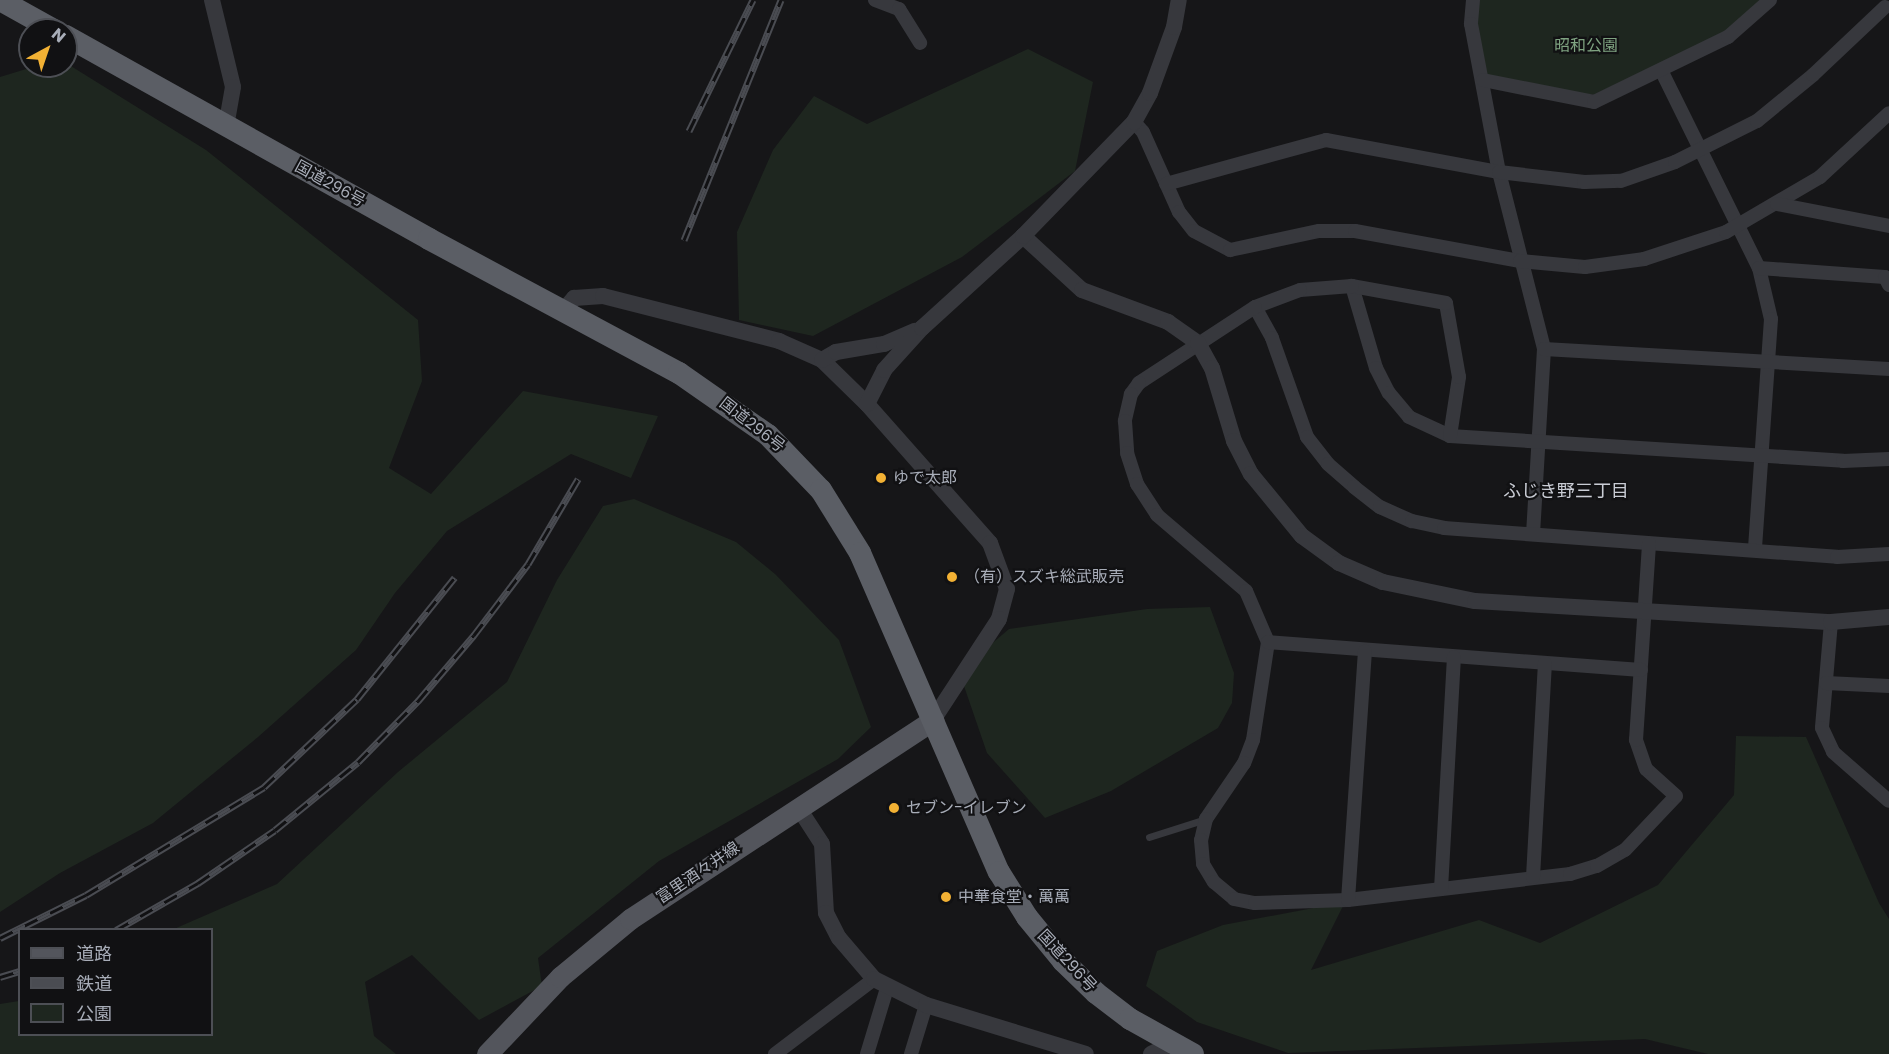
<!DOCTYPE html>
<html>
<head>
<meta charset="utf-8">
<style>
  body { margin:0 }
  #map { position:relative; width:1889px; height:1054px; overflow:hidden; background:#161618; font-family:Poppins,"Noto Sans JP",sans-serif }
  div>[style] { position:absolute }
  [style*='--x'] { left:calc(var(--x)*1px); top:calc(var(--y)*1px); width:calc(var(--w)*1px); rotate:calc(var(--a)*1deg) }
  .green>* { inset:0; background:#1e261f }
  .service>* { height:7px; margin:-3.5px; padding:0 3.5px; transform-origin:3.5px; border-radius:3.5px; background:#37383d }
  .minor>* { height:14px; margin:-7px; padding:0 7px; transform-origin:7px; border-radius:7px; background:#37383d }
  .tertiary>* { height:16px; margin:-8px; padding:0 8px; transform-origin:8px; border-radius:8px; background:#37383d }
  .primary>* { height:21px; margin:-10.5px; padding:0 10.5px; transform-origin:10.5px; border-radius:10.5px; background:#53555c }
  .trunk>* { height:22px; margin:-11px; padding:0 11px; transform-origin:11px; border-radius:11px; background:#5b5e65 }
  .rail>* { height:7px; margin-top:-3.5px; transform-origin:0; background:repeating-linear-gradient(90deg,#111113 0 14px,#4a4c52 0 28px); box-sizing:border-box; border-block:2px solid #4a4c52 }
  .dots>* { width:16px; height:16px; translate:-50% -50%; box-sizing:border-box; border:3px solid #111113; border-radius:50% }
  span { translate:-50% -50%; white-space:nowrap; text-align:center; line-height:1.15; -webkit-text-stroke:4.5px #111113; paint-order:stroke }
  .park-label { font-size:16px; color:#7fa381 }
  .street-label { font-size:16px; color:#a8adb8 }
  .poi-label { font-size:16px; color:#a8adb8 }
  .left { translate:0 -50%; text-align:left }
  .neighbourhood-label { font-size:18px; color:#c9ccd4 }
  .legend { position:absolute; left:18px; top:928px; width:195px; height:108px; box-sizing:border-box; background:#111113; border:2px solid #4d4f55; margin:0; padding:8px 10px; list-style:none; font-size:18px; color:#a8adb8 }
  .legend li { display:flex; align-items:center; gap:12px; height:30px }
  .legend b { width:30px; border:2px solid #4d4f55 }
  .north { position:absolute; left:18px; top:18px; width:60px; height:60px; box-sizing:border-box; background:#111113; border:2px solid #4d4f55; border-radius:50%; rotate:40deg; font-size:16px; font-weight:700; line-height:24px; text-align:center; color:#a8adb8 }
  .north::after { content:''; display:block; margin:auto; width:21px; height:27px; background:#f2b134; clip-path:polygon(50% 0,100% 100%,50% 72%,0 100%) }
</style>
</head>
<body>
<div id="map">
  <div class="green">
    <div style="clip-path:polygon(1479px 0,1761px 0,1726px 33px,1593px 95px,1486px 76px,1476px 25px)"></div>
    <div style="clip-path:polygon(1028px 49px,1093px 82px,1075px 171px,962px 257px,813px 336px,739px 320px,737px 232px,773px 150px,814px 96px,867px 124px)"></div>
    <div style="clip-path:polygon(66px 63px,206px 150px,418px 320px,422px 381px,389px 468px,431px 494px,523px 391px,658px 416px,631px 478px,571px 454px,447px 531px,395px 593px,356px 650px,258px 737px,153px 823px,60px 873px,0 912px,0 77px,36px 66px)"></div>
    <div style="clip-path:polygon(634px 499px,736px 542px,775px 574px,839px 640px,871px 727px,838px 759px,659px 861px,538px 958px,542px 986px,479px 1020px,412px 955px,365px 982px,374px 1036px,396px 1054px,0 1054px,0 1004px,19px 1001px,20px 1034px,212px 1034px,212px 930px,174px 929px,277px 884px,398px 772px,507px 682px,557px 580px,603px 506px)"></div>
    <div style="clip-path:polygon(1210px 607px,1234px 673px,1232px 703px,1218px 728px,1111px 791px,1045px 818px,987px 753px,964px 686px,982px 652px,1009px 629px,1147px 609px)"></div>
    <div style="clip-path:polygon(1736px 736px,1806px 737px,1879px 903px,1889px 919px,1889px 1054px,1708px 1054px,1645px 1039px,1288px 1053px,1197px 1022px,1146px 986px,1157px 951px,1223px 925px,1345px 902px,1311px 970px,1479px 920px,1540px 943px,1658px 885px,1734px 795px)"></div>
  </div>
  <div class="service">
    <div style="--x:1149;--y:837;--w:60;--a:-17.5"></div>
  </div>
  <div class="minor">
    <div style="--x:875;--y:0;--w:26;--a:21"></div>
    <div style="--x:899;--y:9;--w:40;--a:58"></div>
    <div style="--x:1473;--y:0;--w:24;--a:95"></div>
    <div style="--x:1471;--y:24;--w:151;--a:79.3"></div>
    <div style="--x:1499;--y:172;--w:183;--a:75.7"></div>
    <div style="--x:1544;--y:349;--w:185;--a:93.4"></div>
    <div style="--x:1662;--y:72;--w:219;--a:63.7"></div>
    <div style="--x:1759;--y:268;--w:52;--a:76.8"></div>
    <div style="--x:1771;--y:319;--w:230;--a:94"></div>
    <div style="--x:1483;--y:80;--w:113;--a:11.2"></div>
    <div style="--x:1594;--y:102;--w:149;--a:-25.9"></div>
    <div style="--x:1728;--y:37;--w:56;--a:-41.4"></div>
    <div style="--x:1134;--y:122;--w:13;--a:48"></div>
    <div style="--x:1143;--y:132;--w:88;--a:65.8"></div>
    <div style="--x:1179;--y:212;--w:24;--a:52"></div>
    <div style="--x:1194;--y:231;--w:41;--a:27.8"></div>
    <div style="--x:1230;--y:250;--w:91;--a:-12.1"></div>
    <div style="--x:1319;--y:231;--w:36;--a:0"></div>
    <div style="--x:1355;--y:231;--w:168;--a:10.3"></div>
    <div style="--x:1520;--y:261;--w:65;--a:5.3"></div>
    <div style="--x:1585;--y:267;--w:60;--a:-7.7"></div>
    <div style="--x:1644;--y:259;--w:86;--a:-18.2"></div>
    <div style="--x:1726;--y:232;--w:109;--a:-30.3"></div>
    <div style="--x:1820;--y:177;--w:94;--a:-42.8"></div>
    <div style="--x:1166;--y:184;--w:166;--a:-15.4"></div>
    <div style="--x:1326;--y:140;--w:176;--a:10.5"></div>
    <div style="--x:1499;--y:172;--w:86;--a:6.7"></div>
    <div style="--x:1584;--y:182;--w:37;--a:-2"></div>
    <div style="--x:1621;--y:181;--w:57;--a:-19.4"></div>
    <div style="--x:1675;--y:162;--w:92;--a:-26.6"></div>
    <div style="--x:1757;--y:121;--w:72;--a:-39.4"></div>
    <div style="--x:1813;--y:75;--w:99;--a:-43.4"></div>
    <div style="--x:1777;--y:204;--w:114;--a:11.1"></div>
    <div style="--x:1759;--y:268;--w:126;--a:4.1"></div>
    <div style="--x:1885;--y:277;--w:9;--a:63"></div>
    <div style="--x:1352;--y:286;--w:85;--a:73.7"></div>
    <div style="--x:1376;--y:368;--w:28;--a:63"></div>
    <div style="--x:1389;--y:393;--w:31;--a:50"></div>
    <div style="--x:1409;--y:417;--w:45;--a:24.9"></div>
    <div style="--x:1450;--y:436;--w:394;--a:3.6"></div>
    <div style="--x:1843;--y:461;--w:46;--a:-2.5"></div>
    <div style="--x:1255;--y:307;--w:35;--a:61"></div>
    <div style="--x:1272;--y:338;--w:105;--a:70.5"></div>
    <div style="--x:1307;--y:437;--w:34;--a:52"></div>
    <div style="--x:1328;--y:464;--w:35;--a:41"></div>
    <div style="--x:1354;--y:487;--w:33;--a:38"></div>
    <div style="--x:1380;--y:507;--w:35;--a:24"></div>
    <div style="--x:1412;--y:521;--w:33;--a:12"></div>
    <div style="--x:1444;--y:528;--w:394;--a:4.2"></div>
    <div style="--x:1837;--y:557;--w:52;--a:-3.3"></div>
    <div style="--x:1544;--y:349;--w:346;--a:3.3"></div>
    <div style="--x:1450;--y:436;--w:60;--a:-81.3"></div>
    <div style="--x:1459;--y:377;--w:75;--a:-100"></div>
    <div style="--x:1446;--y:303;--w:96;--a:-169.7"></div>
    <div style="--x:1352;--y:286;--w:52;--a:175.6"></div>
    <div style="--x:1300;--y:290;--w:48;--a:159.3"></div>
    <div style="--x:1255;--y:307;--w:139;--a:146.8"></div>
    <div style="--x:1139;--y:383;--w:14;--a:126"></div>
    <div style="--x:1131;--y:394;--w:28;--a:103"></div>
    <div style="--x:1125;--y:421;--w:32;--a:86"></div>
    <div style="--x:1127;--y:453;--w:33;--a:72"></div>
    <div style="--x:1137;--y:484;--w:37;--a:57"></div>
    <div style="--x:1157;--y:515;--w:117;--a:40.5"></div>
    <div style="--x:1246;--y:591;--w:56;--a:66.7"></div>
    <div style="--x:1268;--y:642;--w:99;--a:98.7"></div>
    <div style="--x:1253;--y:740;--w:25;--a:111"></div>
    <div style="--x:1244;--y:763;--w:68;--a:124.2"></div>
    <div style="--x:1206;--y:819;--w:22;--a:103"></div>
    <div style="--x:1201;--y:840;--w:24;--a:85"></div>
    <div style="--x:1203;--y:864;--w:21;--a:59"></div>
    <div style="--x:1214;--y:882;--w:26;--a:40"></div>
    <div style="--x:1234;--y:899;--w:21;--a:11"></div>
    <div style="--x:1255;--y:903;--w:93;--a:-1.8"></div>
    <div style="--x:1348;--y:900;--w:224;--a:-6.7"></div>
    <div style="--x:1570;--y:874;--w:28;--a:-17"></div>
    <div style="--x:1597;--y:866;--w:32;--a:-30"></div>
    <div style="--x:1625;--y:850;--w:74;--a:-46.6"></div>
    <div style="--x:1676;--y:796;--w:40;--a:-138"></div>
    <div style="--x:1646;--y:769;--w:31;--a:-109"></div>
    <div style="--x:1636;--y:740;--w:197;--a:-86.2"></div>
    <div style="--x:1831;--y:622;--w:106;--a:94.9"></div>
    <div style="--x:1822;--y:728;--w:26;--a:65"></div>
    <div style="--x:1833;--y:752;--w:74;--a:41.2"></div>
    <div style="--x:1268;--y:642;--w:374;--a:4.3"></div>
    <div style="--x:1826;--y:683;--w:63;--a:2.7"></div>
    <div style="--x:1533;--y:877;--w:214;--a:-86.8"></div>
    <div style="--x:1441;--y:889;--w:232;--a:-86.8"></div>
    <div style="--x:1348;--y:900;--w:249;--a:-86.1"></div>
    <div style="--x:775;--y:1054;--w:124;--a:-37.1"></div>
    <div style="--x:867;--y:1054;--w:69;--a:-73.1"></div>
    <div style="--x:911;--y:1054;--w:51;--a:-73"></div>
  </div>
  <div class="tertiary">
    <div style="--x:212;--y:0;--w:89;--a:76.4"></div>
    <div style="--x:233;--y:87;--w:40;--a:100"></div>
    <div style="--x:1023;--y:236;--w:80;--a:42.5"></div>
    <div style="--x:1082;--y:290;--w:92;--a:20.4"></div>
    <div style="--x:1168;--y:322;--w:37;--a:35"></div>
    <div style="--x:1198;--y:343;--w:29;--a:61"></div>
    <div style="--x:1212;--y:368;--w:76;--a:73.2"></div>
    <div style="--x:1234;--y:441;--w:37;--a:63"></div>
    <div style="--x:1251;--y:474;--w:80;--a:50.6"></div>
    <div style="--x:1302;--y:536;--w:46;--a:36.1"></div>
    <div style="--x:1339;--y:563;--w:48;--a:23.4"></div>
    <div style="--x:1383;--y:582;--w:94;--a:11.7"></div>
    <div style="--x:1475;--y:601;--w:357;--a:3.4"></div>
    <div style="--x:1831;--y:622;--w:58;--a:-4.9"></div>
    <div style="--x:564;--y:310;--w:16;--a:-50"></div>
    <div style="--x:574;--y:298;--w:29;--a:-4"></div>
    <div style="--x:603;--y:296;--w:182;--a:14.3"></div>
    <div style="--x:779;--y:341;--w:47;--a:23.8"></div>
    <div style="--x:822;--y:360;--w:63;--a:44.4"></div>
    <div style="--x:867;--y:404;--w:186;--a:48.5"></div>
    <div style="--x:990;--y:543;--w:49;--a:69.7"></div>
    <div style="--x:1007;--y:589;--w:31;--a:105"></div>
    <div style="--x:999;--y:619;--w:121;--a:123.2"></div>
    <div style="--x:822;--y:360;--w:16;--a:-30"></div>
    <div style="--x:836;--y:352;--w:49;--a:-9.5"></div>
    <div style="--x:884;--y:344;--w:34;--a:-23"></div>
    <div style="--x:867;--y:404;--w:38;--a:-63"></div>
    <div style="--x:884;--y:370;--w:57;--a:-47.9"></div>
    <div style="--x:922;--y:328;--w:137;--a:-42.3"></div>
    <div style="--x:1023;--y:236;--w:159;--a:-45.8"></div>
    <div style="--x:1134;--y:122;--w:33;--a:-61"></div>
    <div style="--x:1150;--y:93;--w:70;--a:-70"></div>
    <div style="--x:1174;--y:27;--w:27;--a:-80"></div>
    <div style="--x:798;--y:807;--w:44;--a:57"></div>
    <div style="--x:822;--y:844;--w:69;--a:86.7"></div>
    <div style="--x:826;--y:913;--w:28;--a:63"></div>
    <div style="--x:839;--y:938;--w:54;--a:49.5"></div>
    <div style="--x:874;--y:979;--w:58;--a:26.6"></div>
    <div style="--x:926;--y:1005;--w:167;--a:17"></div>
    <div style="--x:1151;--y:1054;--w:22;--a:-27"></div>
  </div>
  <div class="primary">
    <div style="--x:487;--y:1054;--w:106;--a:-46.5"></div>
    <div style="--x:560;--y:977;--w:91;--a:-39.6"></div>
    <div style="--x:630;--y:919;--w:363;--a:-33.3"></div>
  </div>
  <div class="trunk">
    <div style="--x:0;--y:0;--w:62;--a:29.1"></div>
    <div style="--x:66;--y:36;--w:416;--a:29.2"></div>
    <div style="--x:429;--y:239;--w:284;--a:28.2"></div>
    <div style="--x:679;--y:373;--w:108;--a:34.9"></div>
    <div style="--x:768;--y:435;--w:76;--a:46.1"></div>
    <div style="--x:821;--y:490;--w:74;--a:58.2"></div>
    <div style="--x:860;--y:553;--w:348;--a:66.5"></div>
    <div style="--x:999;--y:872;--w:53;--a:58.1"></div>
    <div style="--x:1027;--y:917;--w:57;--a:50.7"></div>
    <div style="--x:1063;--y:961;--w:46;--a:44.1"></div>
    <div style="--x:1096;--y:993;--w:43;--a:37.4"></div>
    <div style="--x:1130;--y:1019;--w:72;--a:29.1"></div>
  </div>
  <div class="rail">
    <div style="--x:689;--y:131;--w:146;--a:-64"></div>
    <div style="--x:684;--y:240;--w:259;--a:-68"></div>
    <div style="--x:116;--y:930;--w:95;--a:-29.8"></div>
    <div style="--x:198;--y:883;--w:93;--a:-34.5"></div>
    <div style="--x:275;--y:830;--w:107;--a:-39.3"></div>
    <div style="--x:358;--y:762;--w:86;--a:-45.5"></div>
    <div style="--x:418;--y:701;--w:87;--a:-49.7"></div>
    <div style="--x:474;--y:635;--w:89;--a:-52.7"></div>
    <div style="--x:528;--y:564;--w:99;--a:-59.5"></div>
    <div style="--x:0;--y:938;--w:96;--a:-26.6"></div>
    <div style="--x:86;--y:895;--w:208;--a:-31.2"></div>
    <div style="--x:264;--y:787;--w:128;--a:-43.4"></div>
    <div style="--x:357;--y:699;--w:156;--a:-51.2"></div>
    <div style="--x:0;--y:977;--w:21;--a:-17"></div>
  </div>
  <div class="dots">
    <div style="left:881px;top:478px;background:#f2b134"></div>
    <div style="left:952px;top:577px;background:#f2b134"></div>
    <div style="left:894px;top:808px;background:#f2b134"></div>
    <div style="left:946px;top:897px;background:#f2b134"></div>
  </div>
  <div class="park-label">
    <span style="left:1586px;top:46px">昭和公園</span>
  </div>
  <div class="street-label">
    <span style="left:330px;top:184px;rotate:29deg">国道296号</span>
    <span style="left:752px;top:425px;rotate:38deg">国道296号</span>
    <span style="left:698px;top:873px;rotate:-34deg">富里酒々井線</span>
    <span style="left:1067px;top:961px;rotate:47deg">国道296号</span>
  </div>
  <div class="poi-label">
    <span class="left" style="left:893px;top:478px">ゆで太郎</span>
    <span class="left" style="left:964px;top:577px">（有）スズキ総武販売</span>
    <span class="left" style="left:906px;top:808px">セブン-イレブン</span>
    <span class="left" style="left:958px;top:897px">中華食堂・萬萬</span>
  </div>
  <div class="neighbourhood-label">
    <span style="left:1566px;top:491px">ふじき野三丁目</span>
  </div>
  <ul class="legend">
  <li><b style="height:8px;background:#53555c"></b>道路</li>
  <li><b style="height:8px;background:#4a4c52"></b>鉄道</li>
  <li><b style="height:16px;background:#1e261f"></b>公園</li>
  </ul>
  <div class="north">N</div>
</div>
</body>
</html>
